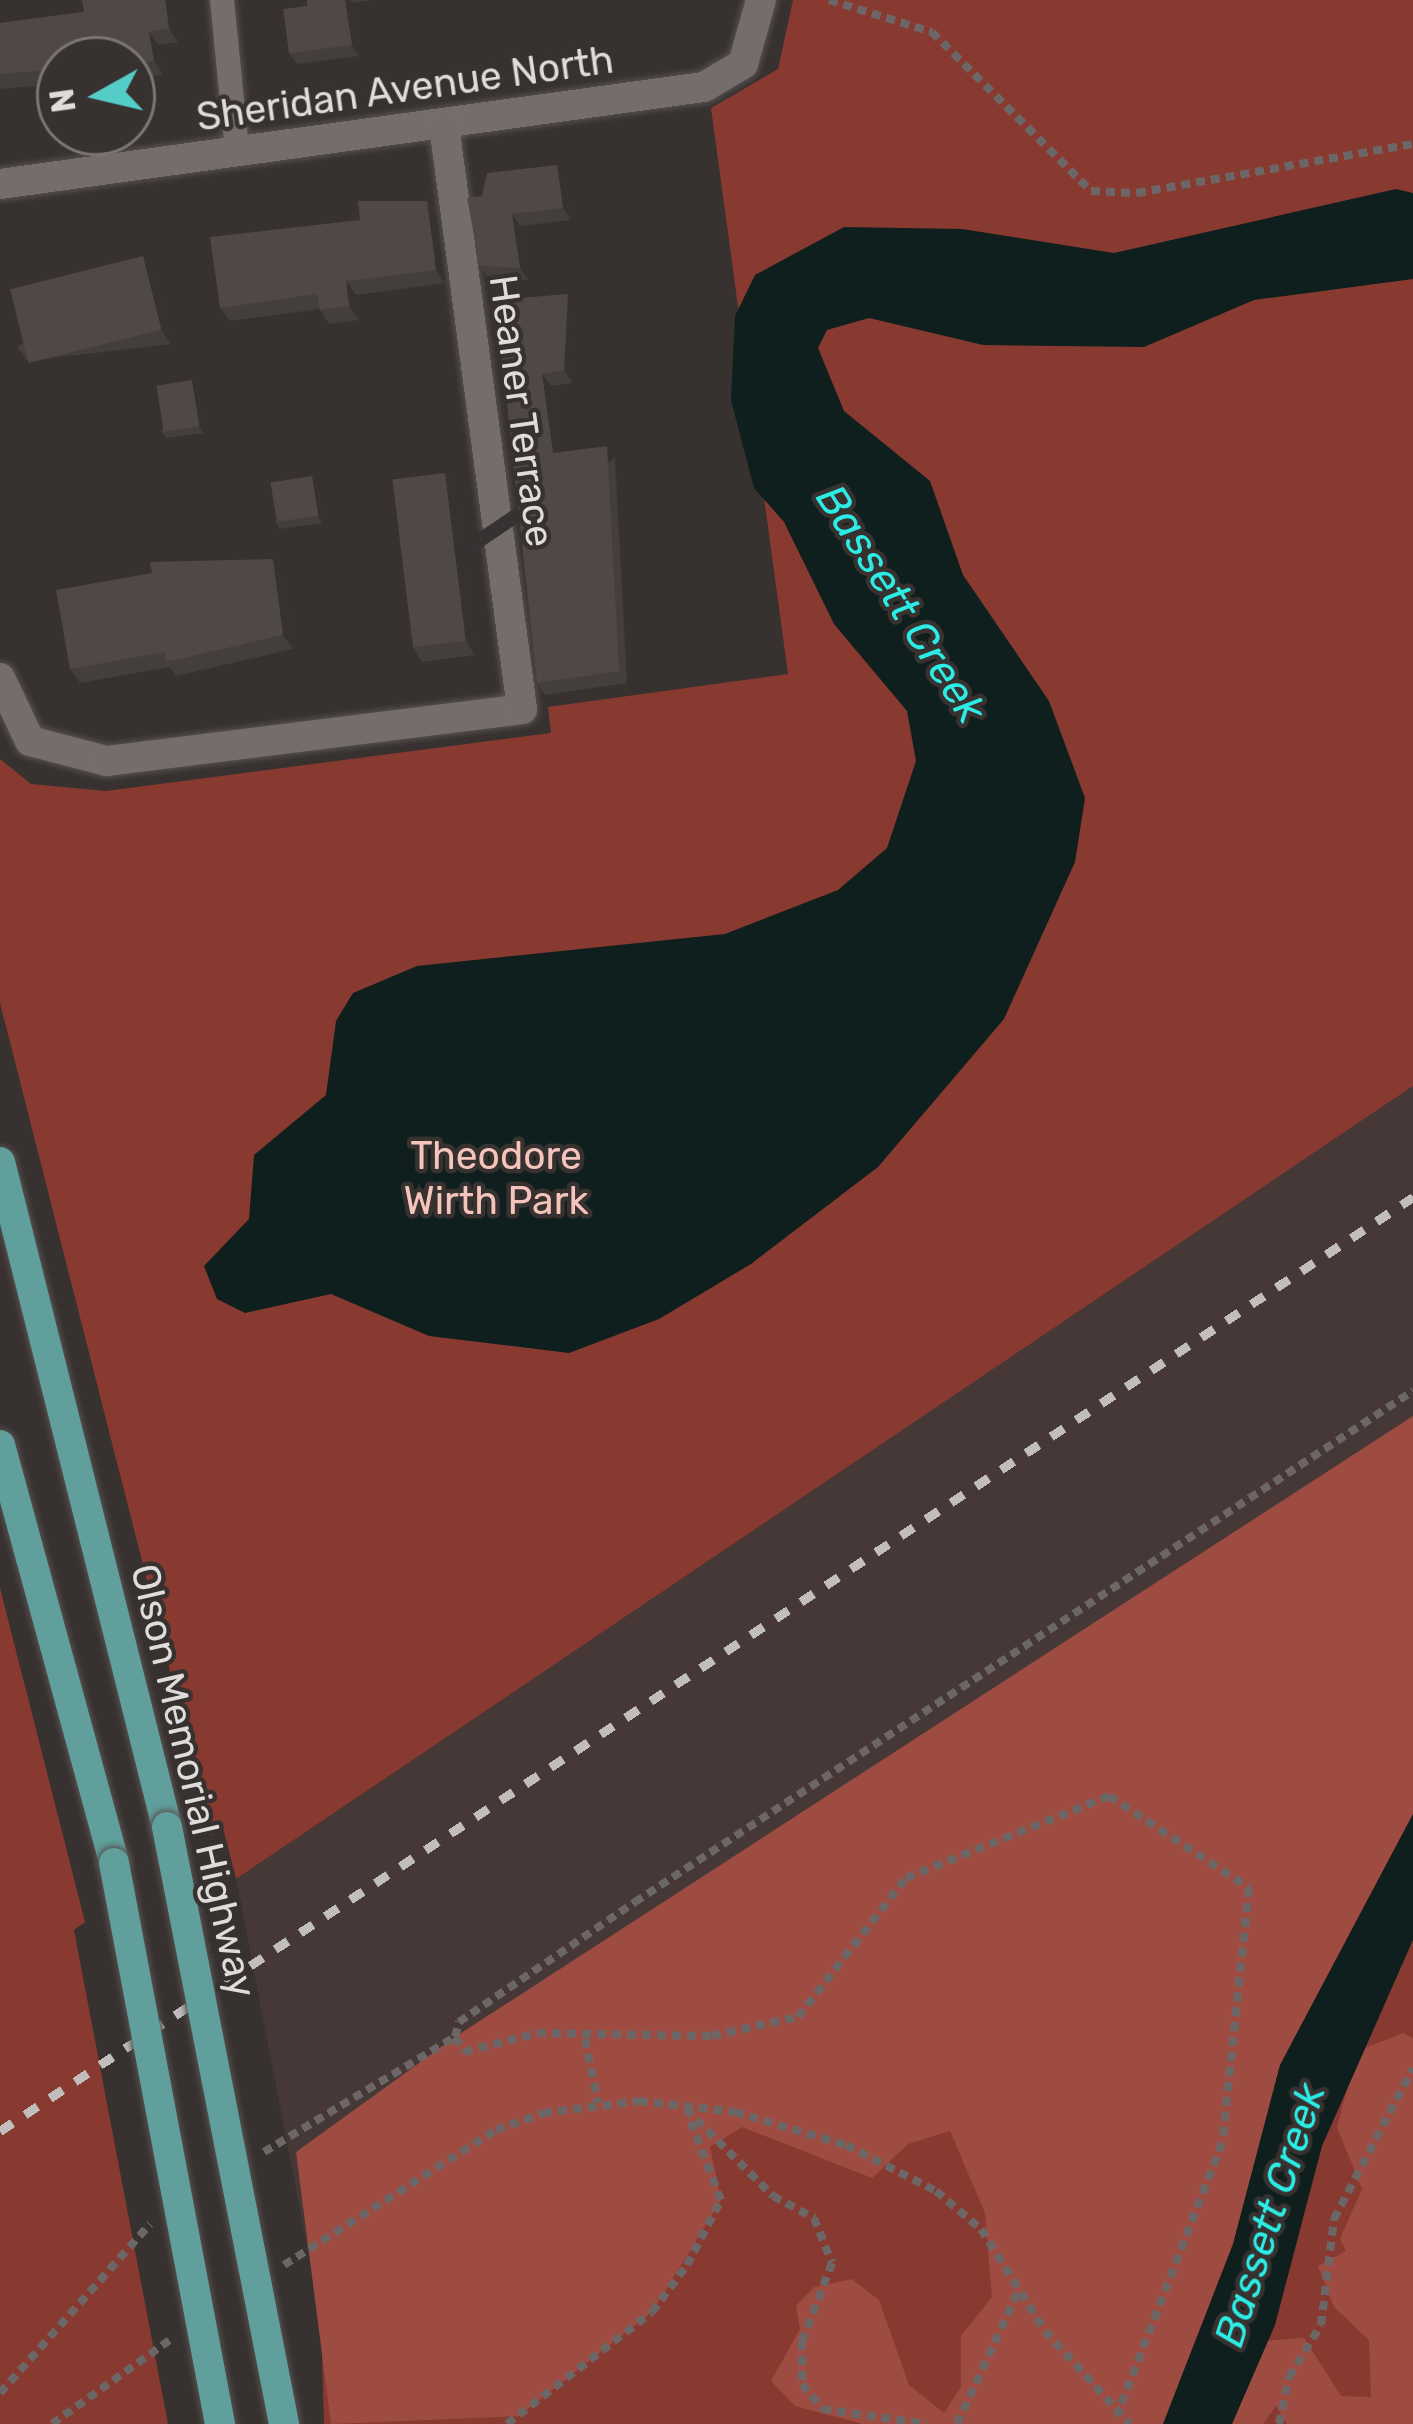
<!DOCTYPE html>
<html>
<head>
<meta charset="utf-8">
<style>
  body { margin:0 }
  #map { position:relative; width:1413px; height:2424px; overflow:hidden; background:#373130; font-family:Rubik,sans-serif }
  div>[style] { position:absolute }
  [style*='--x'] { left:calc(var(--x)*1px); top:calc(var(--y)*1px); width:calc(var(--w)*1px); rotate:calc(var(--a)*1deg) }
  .built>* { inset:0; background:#453836 }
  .green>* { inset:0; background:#883a30 }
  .forest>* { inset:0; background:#9e4c41 }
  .water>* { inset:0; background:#0e1f1e }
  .path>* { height:8px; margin-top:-4px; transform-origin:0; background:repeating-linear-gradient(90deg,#6c6766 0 9px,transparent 0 15px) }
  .roads { filter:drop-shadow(0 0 3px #55504f) drop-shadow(0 0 3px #55504f) }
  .service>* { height:24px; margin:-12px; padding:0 12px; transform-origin:12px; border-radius:12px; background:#746d6c }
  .minor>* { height:30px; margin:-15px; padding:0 15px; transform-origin:15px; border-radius:15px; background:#746d6c }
  .primary>* { height:30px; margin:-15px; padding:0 15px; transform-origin:15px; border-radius:15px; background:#609f9b }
  .rail>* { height:9px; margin-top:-4.5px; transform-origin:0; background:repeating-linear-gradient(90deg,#c1bebd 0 15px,transparent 0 30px) }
  .bridges { filter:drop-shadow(0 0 3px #55504f) drop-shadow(0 0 3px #55504f) }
  .primary-bridge>* { height:30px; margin:-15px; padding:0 15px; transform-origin:15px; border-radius:15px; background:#609f9b }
  .wall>* { inset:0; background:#443e3d }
  .shaded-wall>* { inset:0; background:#373232; transform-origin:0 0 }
  .building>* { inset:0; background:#4f4847; transform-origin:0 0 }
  span { translate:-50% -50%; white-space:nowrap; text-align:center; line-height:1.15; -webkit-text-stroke:9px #373130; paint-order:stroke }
  .street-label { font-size:39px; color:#dfdcdb }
  .park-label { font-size:39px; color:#f5c5bc }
  .water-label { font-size:42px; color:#2cede6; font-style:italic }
  .north { position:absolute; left:36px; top:36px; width:120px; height:120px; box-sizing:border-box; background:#373130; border:3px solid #7a7574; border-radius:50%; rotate:262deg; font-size:33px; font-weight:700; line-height:48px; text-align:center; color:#dfdcdb }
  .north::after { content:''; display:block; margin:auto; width:42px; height:54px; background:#54cdc8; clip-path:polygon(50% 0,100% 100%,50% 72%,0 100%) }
</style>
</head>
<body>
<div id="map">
  <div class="built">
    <div style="clip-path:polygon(1413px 1086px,1413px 1609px,321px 2319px,236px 1879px)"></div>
  </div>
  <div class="green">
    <div style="clip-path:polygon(793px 0,1413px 0,1413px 1086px,236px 1879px,223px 1828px,212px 1836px,0 1003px,0 759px,31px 784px,106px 791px,551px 733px,548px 707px,788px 674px,711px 108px,778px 69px)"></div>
    <div style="clip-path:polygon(0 1588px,85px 1922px,74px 1930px,168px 2424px,0 2424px)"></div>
    <div style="clip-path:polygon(1413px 1609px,1413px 2424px,324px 2424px,321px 2319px)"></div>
  </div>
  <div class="forest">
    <div style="clip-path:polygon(1413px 1416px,1413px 1814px,1280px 2065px,1233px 2244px,1163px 2424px,863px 2424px,795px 2406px,771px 2381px,800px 2329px,796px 2306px,814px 2287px,852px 2279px,879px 2300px,909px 2385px,944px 2413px,961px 2387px,961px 2336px,992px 2297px,985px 2213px,950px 2131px,908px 2144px,872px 2178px,742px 2127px,710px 2147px,721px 2200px,652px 2312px,519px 2416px,331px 2424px,296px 2152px,455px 2037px)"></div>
    <div style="clip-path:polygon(1403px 2033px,1413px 2038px,1413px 2424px,1287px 2424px,1276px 2406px,1263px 2424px,1232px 2424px,1265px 2341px,1304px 2338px,1341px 2396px,1371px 2397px,1369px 2340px,1334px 2307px,1318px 2266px,1346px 2251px,1340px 2239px,1362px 2189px,1337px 2127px,1357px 2051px)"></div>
  </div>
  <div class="water">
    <div style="clip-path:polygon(1396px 189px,1413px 193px,1413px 279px,1254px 300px,1144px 347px,983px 345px,869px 318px,827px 330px,818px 348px,844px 411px,930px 481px,963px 575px,1049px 701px,1085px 798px,1075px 862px,1004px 1019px,878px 1167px,751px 1264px,659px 1319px,569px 1353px,429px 1336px,331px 1294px,245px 1313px,217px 1299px,204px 1266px,249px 1219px,254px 1155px,326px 1095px,336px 1021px,353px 993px,417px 966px,725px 934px,838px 890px,887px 848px,916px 761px,907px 711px,834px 624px,784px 522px,754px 488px,731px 400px,735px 316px,755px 275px,844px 227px,962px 229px,1114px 253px)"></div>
    <div style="clip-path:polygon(1413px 1814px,1413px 1940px,1322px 2146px,1275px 2325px,1232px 2424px,1163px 2424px,1233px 2244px,1280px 2065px)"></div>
  </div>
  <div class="path">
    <div style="--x:829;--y:0;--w:108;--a:17.3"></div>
    <div style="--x:932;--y:32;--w:225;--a:45"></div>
    <div style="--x:1091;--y:191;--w:46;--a:2.5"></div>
    <div style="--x:1137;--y:193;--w:280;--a:-10.1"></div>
    <div style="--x:455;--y:2037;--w:16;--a:-75"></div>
    <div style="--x:459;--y:2022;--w:213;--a:-34.3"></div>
    <div style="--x:635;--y:1902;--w:931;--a:-33.3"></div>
    <div style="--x:585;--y:2039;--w:65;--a:78.5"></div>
    <div style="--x:686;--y:2109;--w:123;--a:45"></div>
    <div style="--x:773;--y:2196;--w:47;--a:28.2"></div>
    <div style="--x:814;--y:2218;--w:48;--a:68.2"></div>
    <div style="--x:832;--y:2263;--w:84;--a:111"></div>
    <div style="--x:802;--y:2341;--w:43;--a:90"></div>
    <div style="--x:802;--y:2384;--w:32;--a:51"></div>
    <div style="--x:822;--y:2409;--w:106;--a:8.1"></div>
    <div style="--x:264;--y:2152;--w:223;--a:-31.1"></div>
    <div style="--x:455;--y:2037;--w:17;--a:59"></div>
    <div style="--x:464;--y:2052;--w:75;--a:-14.6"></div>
    <div style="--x:537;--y:2033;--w:175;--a:1"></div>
    <div style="--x:712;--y:2036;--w:88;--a:-12.5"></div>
    <div style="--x:798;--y:2017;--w:176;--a:-52.2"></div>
    <div style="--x:906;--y:1878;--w:219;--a:-22"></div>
    <div style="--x:1109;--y:1796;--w:168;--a:33.3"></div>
    <div style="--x:1249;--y:1888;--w:256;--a:96"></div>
    <div style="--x:1222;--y:2143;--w:292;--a:111.1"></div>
    <div style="--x:284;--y:2265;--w:251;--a:-32.5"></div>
    <div style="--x:496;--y:2130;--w:50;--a:-19.9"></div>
    <div style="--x:543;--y:2113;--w:97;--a:-7.1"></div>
    <div style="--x:639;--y:2101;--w:97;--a:6.5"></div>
    <div style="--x:735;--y:2112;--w:116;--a:16.6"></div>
    <div style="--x:846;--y:2145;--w:101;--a:27.1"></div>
    <div style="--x:936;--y:2191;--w:59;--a:40.2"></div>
    <div style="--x:981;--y:2229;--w:120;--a:57.9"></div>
    <div style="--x:1045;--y:2331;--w:126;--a:47.6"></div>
    <div style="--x:0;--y:2393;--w:226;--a:-48.4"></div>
    <div style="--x:52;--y:2424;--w:146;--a:-35.5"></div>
    <div style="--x:507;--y:2424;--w:183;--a:-37.7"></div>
    <div style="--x:652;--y:2312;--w:59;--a:-53.3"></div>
    <div style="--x:687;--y:2265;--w:73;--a:-62.4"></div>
    <div style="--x:721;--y:2200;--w:91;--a:-111.2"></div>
    <div style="--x:957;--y:2424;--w:148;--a:-65.2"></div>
    <div style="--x:1279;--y:2424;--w:48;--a:-78"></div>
    <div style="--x:1289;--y:2377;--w:61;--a:-58.4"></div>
    <div style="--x:1321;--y:2325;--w:107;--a:-83"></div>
    <div style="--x:1334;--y:2219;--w:170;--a:-62.4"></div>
  </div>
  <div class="roads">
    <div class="service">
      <div style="--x:222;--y:0;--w:151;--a:84.3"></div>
    </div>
    <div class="minor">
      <div style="--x:0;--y:184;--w:711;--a:-7.85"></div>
      <div style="--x:704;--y:87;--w:45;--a:-30.5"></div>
      <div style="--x:743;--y:64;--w:66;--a:-74.3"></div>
      <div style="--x:0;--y:678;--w:70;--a:64.5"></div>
      <div style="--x:30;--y:741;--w:80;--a:14.6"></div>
      <div style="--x:107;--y:761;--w:418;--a:-7.1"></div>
      <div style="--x:522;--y:709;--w:589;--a:-97.61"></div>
    </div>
    <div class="primary">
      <div style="--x:0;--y:1162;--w:686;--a:75.9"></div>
      <div style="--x:0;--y:1445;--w:433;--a:74.7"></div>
    </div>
  </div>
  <div class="rail">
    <div style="--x:0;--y:2131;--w:1694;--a:-33.46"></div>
  </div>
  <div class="bridges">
    <div class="primary-bridge">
      <div style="--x:167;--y:1827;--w:608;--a:78.91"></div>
      <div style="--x:114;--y:1863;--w:571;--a:79.3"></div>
    </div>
  </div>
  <div class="wall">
    <div style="clip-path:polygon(172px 0,178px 42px,158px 45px,163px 75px,132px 78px,132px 60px,60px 60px,60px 84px,0 89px,0 23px)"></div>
    <div style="clip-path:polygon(307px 0,372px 0,352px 3px,359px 56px,297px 64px,289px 53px,307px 6px)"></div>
    <div style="clip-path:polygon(565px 176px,571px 220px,520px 226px,528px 280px,488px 278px,480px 266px,482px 196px)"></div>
    <div style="clip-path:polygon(427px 201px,436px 215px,445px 283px,356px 295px,359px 320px,329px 324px,320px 309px,230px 321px,220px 308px,360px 220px)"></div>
    <div style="clip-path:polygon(143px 256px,152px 270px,171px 344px,27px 361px,17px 347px)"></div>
    <div style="clip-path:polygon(496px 300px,576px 306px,573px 383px,551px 386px,560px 452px,615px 458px,627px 683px,545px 695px,537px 683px)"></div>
    <div style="clip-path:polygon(197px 387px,204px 433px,166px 438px,161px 431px)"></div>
    <div style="clip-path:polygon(445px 473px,454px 487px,475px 655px,422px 662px,413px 648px)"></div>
    <div style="clip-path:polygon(312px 476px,317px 483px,322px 523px,280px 529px,275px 522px)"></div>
    <div style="clip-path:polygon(283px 572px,293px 649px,176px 676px,170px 667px,80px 683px,70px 669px)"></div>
  </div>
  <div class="shaded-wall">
    <div style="clip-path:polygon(165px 0,173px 0,178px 42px,169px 28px)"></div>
    <div style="clip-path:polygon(345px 0,350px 0,352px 3px,359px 56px,352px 45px)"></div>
    <div style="clip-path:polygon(149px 32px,158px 45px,163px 75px,154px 61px)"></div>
    <div style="clip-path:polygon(557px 165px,565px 176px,571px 220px,563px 208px)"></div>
    <div style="clip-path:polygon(427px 201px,436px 215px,445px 283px,436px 270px)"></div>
    <div style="clip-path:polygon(512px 214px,520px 226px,528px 280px,520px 268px)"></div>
    <div style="clip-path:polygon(143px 256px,152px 270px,171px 344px,161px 330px)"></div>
    <div style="clip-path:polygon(346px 281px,356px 295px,359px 320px,349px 306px)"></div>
    <div style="clip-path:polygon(568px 294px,576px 306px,573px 383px,564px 370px)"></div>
    <div style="clip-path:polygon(542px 374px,551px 386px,562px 465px,553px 453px)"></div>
    <div style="clip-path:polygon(192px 380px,197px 387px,204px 433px,199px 426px)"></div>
    <div style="left:607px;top:446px;width:14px;height:225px;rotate:56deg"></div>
    <div style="clip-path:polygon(445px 473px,454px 487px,475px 655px,466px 641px)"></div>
    <div style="clip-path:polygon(312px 476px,317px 483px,322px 523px,318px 516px)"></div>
    <div style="clip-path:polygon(273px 559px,283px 572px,293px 649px,283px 635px)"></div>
  </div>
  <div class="building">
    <div style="clip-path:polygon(82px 0,165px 0,169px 28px,149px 32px,154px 61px,132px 63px,132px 60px,60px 60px,60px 69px,0 74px,0 23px,84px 12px)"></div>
    <div style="clip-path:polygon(307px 0,345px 0,352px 45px,289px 53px,283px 9px,307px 6px)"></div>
    <div style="clip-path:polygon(557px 165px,563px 208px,512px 214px,520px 268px,480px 266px,467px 198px,482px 196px,487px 173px)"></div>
    <div style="clip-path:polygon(358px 201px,427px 201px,436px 270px,346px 281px,349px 306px,320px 310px,317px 294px,220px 308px,210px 237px,360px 220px)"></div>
    <div style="left:143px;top:256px;width:76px;height:137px;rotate:76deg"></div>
    <div style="clip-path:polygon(568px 294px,564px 370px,542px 374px,553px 453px,607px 446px,619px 671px,537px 683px,496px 300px)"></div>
    <div style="left:192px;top:380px;width:47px;height:36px;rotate:81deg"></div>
    <div style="left:445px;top:473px;width:169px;height:53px;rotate:83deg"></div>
    <div style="left:312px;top:476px;width:40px;height:42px;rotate:81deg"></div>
    <div style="clip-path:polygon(273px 559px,283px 635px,166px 662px,165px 652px,70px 669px,56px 590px,152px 573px,150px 562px)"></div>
  </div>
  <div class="street-label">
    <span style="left:405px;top:89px;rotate:-8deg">Sheridan Avenue North</span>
    <span style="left:521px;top:411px;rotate:82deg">Heaner Terrace</span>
    <span style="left:193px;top:1781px;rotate:77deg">Olson Memorial Highway</span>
  </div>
  <div class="park-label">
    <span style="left:496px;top:1179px">Theodore<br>Wirth Park</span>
  </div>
  <div class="water-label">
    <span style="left:901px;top:604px;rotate:57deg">Bassett Creek</span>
    <span style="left:1270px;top:2215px;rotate:-72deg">Bassett Creek</span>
  </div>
  <div class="north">N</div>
</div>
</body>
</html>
